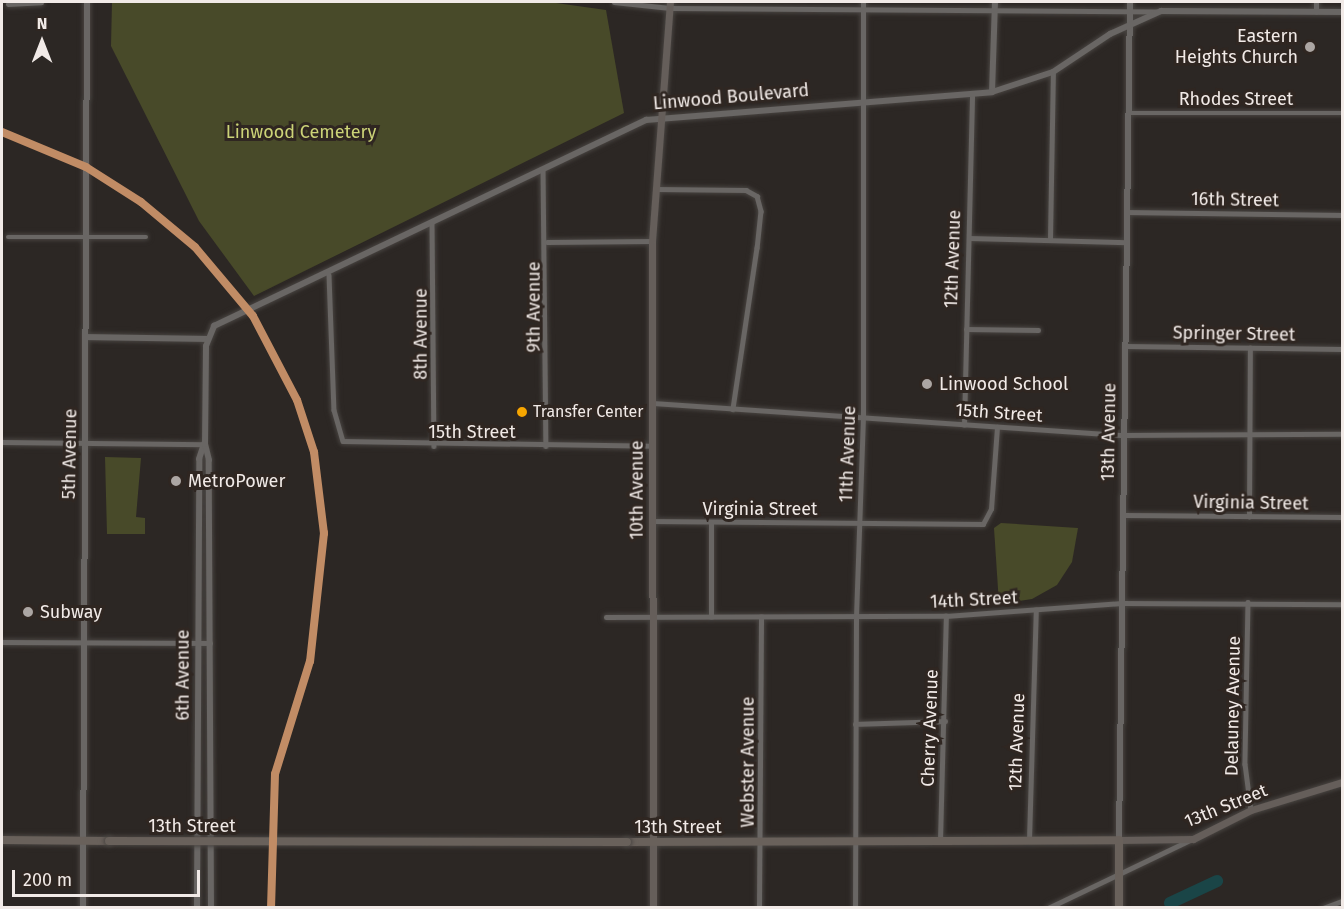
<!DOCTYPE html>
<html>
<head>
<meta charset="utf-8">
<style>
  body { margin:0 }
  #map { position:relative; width:1344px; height:909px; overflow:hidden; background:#2c2724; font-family:"Fira Sans",sans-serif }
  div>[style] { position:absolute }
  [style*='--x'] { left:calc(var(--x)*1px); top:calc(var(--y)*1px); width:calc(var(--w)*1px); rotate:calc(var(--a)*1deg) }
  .green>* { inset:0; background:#484a29 }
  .river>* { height:12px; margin:-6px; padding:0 6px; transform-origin:6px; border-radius:6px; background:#1a4547 }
  .roads { filter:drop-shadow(0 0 2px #484441) drop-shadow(0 0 2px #484441) }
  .minor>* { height:4.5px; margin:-2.25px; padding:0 2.25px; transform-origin:2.25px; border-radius:2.25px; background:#696664 }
  .tertiary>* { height:6px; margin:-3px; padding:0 3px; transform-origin:3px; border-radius:3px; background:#696664 }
  .secondary>* { height:7px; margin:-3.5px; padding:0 3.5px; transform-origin:3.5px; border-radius:3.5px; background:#655e5a }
  .primary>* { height:8px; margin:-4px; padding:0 4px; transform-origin:4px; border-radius:4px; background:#69615b }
  .bridges { filter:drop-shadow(0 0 2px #484441) drop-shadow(0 0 2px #484441) }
  .primary-bridge>* { height:8px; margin:-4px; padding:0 4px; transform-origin:4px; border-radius:4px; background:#69615b }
  .rail-1>* { height:8px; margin:-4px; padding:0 4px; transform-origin:4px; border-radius:4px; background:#c18c65 }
  .dots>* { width:16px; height:16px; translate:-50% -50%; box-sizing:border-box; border:3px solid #2f2621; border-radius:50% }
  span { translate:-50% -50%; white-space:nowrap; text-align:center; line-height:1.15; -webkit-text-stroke:6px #2f2621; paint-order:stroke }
  .bus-label { font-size:16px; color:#f1eae7 }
  .left { translate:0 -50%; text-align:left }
  .poi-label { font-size:18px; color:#f1eae7 }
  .right { translate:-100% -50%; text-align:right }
  .street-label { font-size:18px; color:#f1eae7 }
  .park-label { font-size:18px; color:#ccd377 }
  .frame { position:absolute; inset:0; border:3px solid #f1eae7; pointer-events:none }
  .north { position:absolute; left:12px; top:12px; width:60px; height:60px; -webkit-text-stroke:4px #2f2621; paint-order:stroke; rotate:0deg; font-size:16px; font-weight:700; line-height:24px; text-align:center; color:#f1eae7 }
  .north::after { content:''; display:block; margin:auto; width:21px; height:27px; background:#f1eae7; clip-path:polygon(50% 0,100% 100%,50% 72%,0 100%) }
  .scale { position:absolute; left:12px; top:870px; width:188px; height:27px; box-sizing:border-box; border:3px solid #f1eae7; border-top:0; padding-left:8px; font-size:18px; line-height:21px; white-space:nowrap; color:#f1eae7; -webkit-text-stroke:4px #2f2621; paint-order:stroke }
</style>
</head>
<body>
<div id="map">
  <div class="green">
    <div style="clip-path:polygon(112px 2px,549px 2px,606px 10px,624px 113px,254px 296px,199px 221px,111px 46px)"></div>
    <div style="clip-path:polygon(105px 457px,141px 458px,136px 517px,145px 518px,145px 534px,107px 534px)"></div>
    <div style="clip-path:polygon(1001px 523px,1078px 528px,1072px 562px,1057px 585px,1032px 599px,999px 604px,994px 528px)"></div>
  </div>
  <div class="river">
    <div style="--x:1170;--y:903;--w:52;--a:-25.1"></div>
  </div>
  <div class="roads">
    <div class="minor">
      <div style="--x:614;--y:2;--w:56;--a:6.1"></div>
      <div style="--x:670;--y:8;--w:488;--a:0.4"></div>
      <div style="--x:8;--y:4;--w:33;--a:-3"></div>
      <div style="--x:1316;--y:12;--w:10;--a:-90"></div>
      <div style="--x:1129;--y:113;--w:213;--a:0"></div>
      <div style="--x:543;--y:169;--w:277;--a:89.4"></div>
      <div style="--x:656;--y:189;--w:90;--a:0.6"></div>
      <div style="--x:746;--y:190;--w:13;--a:29"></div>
      <div style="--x:757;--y:196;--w:16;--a:75"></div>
      <div style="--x:761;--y:211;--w:37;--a:96"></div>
      <div style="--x:757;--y:248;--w:163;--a:98.5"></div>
      <div style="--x:1127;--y:212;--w:215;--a:0.8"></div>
      <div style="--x:432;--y:224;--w:222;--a:89.5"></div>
      <div style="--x:8;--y:237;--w:138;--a:0"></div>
      <div style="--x:969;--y:238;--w:158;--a:1.5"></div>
      <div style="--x:1050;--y:239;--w:167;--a:-89"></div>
      <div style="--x:547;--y:242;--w:105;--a:-0.5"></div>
      <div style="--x:329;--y:275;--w:135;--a:87.9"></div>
      <div style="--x:334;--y:410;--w:32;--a:74"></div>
      <div style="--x:343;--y:441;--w:309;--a:0.9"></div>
      <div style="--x:966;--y:329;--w:72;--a:0.8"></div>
      <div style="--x:1126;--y:346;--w:216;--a:0.8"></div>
      <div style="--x:653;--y:403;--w:472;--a:3.9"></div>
      <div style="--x:1124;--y:435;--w:218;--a:-0.3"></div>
      <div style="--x:964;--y:425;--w:330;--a:-88.6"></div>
      <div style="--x:2;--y:442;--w:203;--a:0.6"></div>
      <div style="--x:1123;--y:515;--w:219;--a:0.5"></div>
      <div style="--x:1249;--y:517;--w:169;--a:-89.7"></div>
      <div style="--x:652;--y:521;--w:331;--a:0.5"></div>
      <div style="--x:983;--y:524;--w:17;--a:-62"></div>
      <div style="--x:991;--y:509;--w:82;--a:-85.8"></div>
      <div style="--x:1248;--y:602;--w:162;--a:91.1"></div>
      <div style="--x:1245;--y:764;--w:46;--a:82.6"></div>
      <div style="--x:606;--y:617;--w:340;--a:-0.2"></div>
      <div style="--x:946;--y:616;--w:176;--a:-4.2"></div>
      <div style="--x:1122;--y:603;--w:220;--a:0.3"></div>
      <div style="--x:711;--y:617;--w:94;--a:-90"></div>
      <div style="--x:2;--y:642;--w:208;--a:0.3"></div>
      <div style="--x:855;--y:724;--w:90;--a:-1.9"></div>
      <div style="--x:1029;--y:840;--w:230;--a:-88.3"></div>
      <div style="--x:940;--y:841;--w:225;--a:-88.5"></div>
      <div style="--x:759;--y:908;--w:291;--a:-89.6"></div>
      <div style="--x:855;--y:908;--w:291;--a:-89.8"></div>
      <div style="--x:856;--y:617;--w:199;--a:-88"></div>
      <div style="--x:863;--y:418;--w:416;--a:-90"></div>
      <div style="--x:1048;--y:908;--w:160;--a:-25.6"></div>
      <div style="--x:1323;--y:908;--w:20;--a:-20"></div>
    </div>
    <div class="tertiary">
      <div style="--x:992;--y:92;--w:90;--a:-88.1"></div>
      <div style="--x:86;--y:337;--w:121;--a:0.9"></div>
      <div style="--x:1119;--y:840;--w:838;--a:-89.25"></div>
      <div style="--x:83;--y:908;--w:906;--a:-89.75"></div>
      <div style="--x:197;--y:908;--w:449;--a:-89.7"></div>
      <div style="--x:199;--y:459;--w:16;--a:-72"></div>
      <div style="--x:211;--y:908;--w:448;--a:-90.3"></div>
      <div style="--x:209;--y:460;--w:16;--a:-104"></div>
      <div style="--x:205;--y:444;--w:98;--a:-89.4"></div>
      <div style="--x:206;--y:346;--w:22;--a:-68"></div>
      <div style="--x:214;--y:326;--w:479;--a:-25.5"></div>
      <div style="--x:646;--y:120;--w:347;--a:-4.6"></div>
      <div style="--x:992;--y:92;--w:64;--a:-18.2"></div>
      <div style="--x:1053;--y:72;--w:69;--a:-33.7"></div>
      <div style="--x:1110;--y:34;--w:56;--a:-24.3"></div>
      <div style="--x:1161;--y:11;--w:181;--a:0.3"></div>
    </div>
    <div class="secondary">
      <div style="--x:1119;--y:840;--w:74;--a:-0.8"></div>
      <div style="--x:1193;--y:839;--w:65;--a:-26.6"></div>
      <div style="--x:1251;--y:810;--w:95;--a:-17.1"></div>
      <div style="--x:653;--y:908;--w:667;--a:-90.09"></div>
      <div style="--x:652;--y:241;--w:240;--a:-85.7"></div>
    </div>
    <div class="primary">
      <div style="--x:2;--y:840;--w:107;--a:0.5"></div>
      <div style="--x:627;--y:842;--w:492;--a:-0.2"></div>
      <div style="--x:1119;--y:840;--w:68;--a:90"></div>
    </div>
  </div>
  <div class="bridges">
    <div class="primary-bridge">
      <div style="--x:109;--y:841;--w:518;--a:0.11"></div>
    </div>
  </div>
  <div class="rail-1">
    <div style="--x:2;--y:132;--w:91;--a:22.6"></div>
    <div style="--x:86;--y:167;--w:65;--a:32.5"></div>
    <div style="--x:141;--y:202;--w:70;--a:39.8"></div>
    <div style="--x:195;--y:247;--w:90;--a:50"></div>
    <div style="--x:253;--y:316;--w:95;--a:62.4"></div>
    <div style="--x:297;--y:400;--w:55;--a:71.9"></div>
    <div style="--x:314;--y:452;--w:82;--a:83"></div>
    <div style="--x:324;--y:533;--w:129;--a:96.2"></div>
    <div style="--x:310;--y:661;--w:118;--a:107.2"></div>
    <div style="--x:275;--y:774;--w:134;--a:91.7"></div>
  </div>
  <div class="dots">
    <div style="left:1310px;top:47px;background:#aca6a3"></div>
    <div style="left:927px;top:384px;background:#aca6a3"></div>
    <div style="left:522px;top:412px;background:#f7a600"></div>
    <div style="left:176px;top:481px;background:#aca6a3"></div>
    <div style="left:28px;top:612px;background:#aca6a3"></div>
  </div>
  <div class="bus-label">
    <span class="left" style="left:533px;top:412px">Transfer Center</span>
  </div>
  <div class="poi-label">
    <span class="right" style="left:1298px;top:47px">Eastern<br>Heights Church</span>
    <span class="left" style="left:939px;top:384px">Linwood School</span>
    <span class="left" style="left:188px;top:481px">MetroPower</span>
    <span class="left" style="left:40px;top:612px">Subway</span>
  </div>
  <div class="street-label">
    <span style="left:731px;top:97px;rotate:-5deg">Linwood Boulevard</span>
    <span style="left:1236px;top:99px">Rhodes Street</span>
    <span style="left:1235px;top:200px;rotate:1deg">16th Street</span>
    <span style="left:953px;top:259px;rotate:-88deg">12th Avenue</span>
    <span style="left:534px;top:307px;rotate:-90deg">9th Avenue</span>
    <span style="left:421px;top:334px;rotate:-90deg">8th Avenue</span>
    <span style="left:1234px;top:334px;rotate:1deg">Springer Street</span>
    <span style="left:999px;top:413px;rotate:4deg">15th Street</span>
    <span style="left:472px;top:432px">15th Street</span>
    <span style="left:1109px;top:432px;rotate:-89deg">13th Avenue</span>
    <span style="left:70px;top:454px;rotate:-89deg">5th Avenue</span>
    <span style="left:848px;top:454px;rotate:-88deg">11th Avenue</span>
    <span style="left:637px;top:490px;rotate:-90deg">10th Avenue</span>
    <span style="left:1251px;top:503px;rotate:1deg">Virginia Street</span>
    <span style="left:760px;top:509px">Virginia Street</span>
    <span style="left:974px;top:600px;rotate:-3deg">14th Street</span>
    <span style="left:183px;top:675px;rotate:-90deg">6th Avenue</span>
    <span style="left:1233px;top:706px;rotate:-89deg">Delauney Avenue</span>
    <span style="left:930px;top:728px;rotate:-88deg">Cherry Avenue</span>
    <span style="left:1017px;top:742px;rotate:-88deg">12th Avenue</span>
    <span style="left:748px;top:762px;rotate:-90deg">Webster Avenue</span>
    <span style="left:1226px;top:806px;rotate:-22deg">13th Street</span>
    <span style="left:192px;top:826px">13th Street</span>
    <span style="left:678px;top:827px">13th Street</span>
  </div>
  <div class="park-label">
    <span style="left:301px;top:132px">Linwood Cemetery</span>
  </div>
  <div class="frame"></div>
  <div class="north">N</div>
  <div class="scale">200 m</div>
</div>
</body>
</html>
